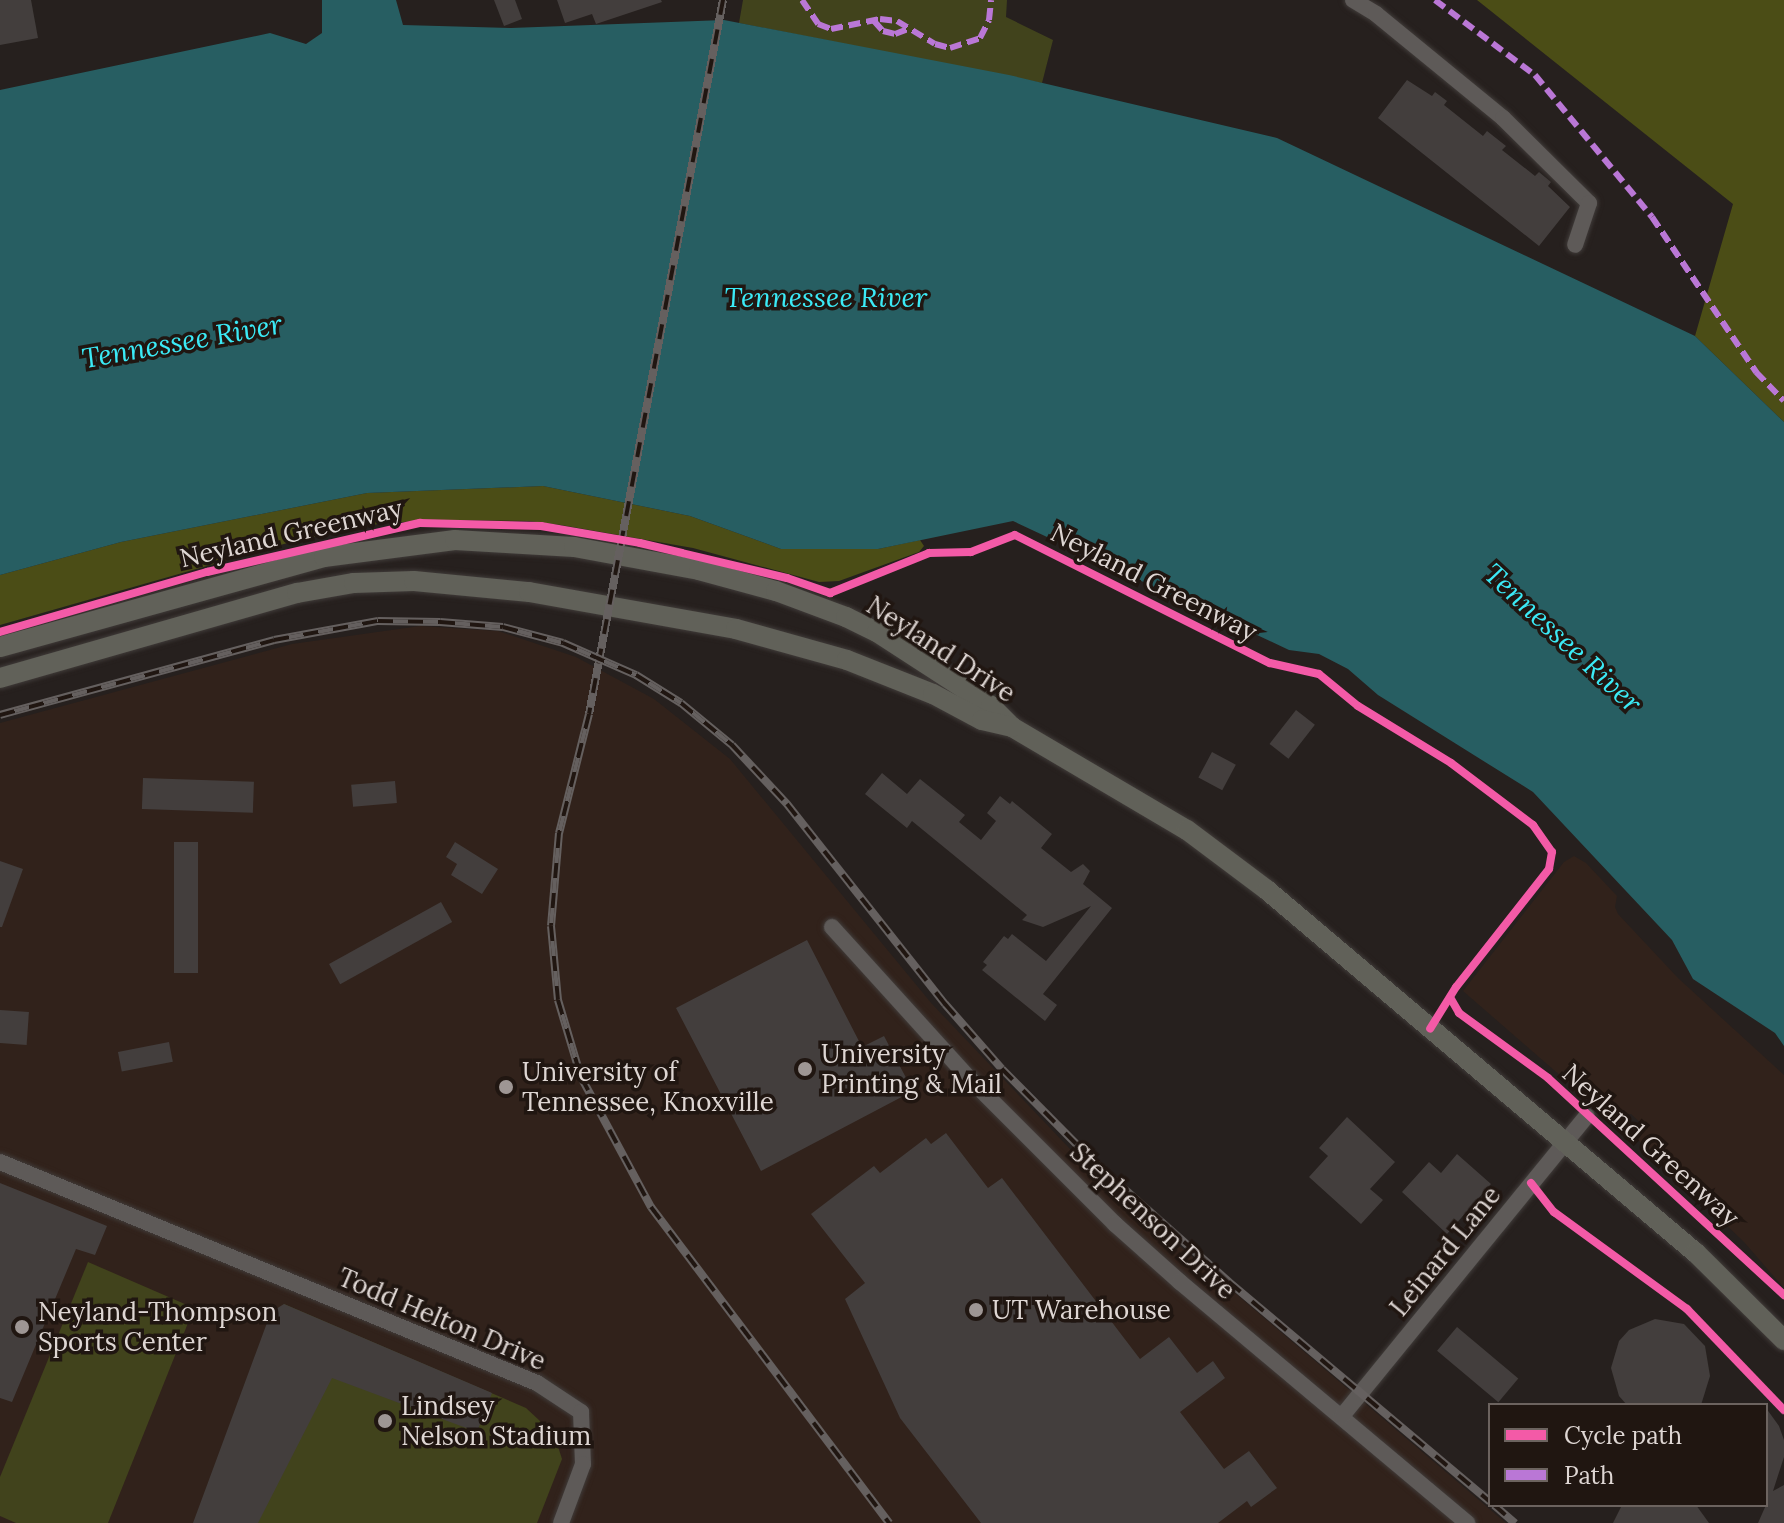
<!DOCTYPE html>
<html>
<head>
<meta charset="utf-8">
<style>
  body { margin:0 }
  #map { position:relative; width:1784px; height:1523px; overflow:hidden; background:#26201e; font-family:Lora,serif }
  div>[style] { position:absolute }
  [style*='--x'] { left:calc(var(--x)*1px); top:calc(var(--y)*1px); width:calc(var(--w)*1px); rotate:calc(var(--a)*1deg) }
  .built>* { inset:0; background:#31221b }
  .green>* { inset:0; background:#41431c }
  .forest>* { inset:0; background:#4b4d16 }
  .water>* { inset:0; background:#275e62 }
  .building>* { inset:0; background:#433e3d; transform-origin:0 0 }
  .roads { filter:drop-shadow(0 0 2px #403b39) drop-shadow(0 0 2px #403b39) }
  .minor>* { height:16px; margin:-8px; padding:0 8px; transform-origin:8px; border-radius:8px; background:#5e5a58 }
  .major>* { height:20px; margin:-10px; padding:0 10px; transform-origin:10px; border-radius:10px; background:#616159 }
  .rail>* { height:8px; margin-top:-4px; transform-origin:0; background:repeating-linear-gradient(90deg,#201611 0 15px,#65605f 0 30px); box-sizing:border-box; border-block:2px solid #65605f }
  .quiet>* { height:6px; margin-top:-3px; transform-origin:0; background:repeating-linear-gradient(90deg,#ba77d6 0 12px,transparent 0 18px) }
  .cycleway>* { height:8px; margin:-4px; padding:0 4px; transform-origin:4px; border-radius:4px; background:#f35aa7 }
  .dots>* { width:22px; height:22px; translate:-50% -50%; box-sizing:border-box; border:4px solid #201611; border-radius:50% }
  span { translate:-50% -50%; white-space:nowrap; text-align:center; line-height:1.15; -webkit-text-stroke:7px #201611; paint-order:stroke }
  .street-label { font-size:26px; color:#ded6d3 }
  .poi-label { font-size:26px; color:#ded6d3 }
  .left { translate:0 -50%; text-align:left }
  .water-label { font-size:28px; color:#3beaf6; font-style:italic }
  .legend { position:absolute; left:1488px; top:1403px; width:280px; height:104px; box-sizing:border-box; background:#201611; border:2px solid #6c635f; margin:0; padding:10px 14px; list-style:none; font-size:24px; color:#ded6d3 }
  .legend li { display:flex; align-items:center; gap:16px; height:40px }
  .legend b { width:40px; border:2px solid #6c635f }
</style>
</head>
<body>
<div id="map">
  <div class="built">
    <div style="clip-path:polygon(420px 626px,498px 631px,576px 657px,654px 699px,730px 759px,932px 1004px,1090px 1170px,1506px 1523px,0 1523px,0 723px,292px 644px)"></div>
    <div style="clip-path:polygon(1574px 856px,1586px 863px,1617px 896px,1615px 907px,1618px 914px,1678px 978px,1784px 1075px,1784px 1288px,1744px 1242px,1638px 1140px,1646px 1128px,1631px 1114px,1608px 1117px,1463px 991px,1564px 862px)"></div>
  </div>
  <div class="green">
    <div style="clip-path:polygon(743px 0,1007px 0,1006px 17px,1053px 40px,1042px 83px,739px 23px)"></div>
    <div style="clip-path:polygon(88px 1262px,194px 1308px,108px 1523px,16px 1523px,0 1516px,0 1477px)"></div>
    <div style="clip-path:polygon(284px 1304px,526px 1408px,554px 1434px,562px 1459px,537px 1523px,195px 1523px)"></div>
  </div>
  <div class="forest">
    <div style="clip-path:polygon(1477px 0,1784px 0,1784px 422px,1695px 336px,1733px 204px)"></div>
    <div style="clip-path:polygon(543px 486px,690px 516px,781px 549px,878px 549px,920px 540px,924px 546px,919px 552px,839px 581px,819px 582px,693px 548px,561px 525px,529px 521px,442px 520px,383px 523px,298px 540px,0 625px,0 575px,121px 542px,367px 493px)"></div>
  </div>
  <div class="water">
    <div style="clip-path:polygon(322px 0,396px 0,403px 25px,511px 28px,724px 20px,1009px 75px,1277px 138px,1695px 336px,1784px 422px,1784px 1046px,1775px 1033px,1693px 979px,1672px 940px,1533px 792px,1378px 695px,1348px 669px,1319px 654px,1289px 650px,1013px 521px,878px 549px,781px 549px,690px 516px,543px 486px,367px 493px,121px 542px,0 575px,0 90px,270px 33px,306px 44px,322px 33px)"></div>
  </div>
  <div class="building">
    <div style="clip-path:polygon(0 0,31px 0,38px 38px,0 45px)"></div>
    <div style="clip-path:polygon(494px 0,515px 0,522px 19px,504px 26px)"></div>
    <div style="clip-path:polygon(557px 0,661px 0,662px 2px,596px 24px,592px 14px,565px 23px)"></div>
    <div style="clip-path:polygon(1407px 80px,1432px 96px,1435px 92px,1447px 101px,1444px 105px,1483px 136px,1487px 131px,1506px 146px,1502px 150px,1535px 176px,1539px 172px,1551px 182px,1548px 186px,1570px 207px,1539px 246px,1378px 118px)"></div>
    <div style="left:1296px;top:710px;width:24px;height:43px;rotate:38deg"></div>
    <div style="left:1212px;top:752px;width:27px;height:29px;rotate:28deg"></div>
    <div style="clip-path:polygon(882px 773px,907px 794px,920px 779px,965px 815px,959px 822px,981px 840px,996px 821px,987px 813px,1000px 796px,1010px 804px,1012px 801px,1052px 834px,1041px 848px,1071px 872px,1083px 864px,1090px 871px,1083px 884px,1112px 908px,1043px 994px,1057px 1005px,1045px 1021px,982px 970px,987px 965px,983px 962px,1004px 936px,1008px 939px,1012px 934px,1046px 961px,1091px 906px,1043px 927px,1022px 920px,1027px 915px,912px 821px,907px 828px,865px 794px)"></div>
    <div style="left:143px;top:778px;width:111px;height:31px;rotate:2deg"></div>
    <div style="left:395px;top:781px;width:22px;height:44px;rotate:85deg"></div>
    <div style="left:174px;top:842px;width:24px;height:131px"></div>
    <div style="clip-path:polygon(455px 842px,498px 869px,482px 894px,451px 875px,457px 864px,446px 857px)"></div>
    <div style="clip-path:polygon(0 861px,23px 869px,2px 927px,0 927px)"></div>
    <div style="left:441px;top:902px;width:23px;height:128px;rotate:61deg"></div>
    <div style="clip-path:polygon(807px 940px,862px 1047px,884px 1036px,913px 1091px,761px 1171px,676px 1008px)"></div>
    <div style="left:0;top:1010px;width:29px;height:33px;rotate:4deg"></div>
    <div style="left:169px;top:1042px;width:20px;height:52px;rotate:79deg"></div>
    <div style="clip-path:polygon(1347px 1117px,1395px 1162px,1370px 1189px,1383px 1200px,1361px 1224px,1309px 1177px,1328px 1156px,1319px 1148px)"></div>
    <div style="clip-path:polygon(946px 1133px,988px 1188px,1002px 1178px,1140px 1359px,1169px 1337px,1197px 1373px,1213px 1361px,1225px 1378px,1180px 1412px,1224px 1469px,1249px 1451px,1277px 1488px,1251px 1507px,1247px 1501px,1218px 1523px,981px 1523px,900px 1418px,845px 1299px,865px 1283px,811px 1214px,874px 1166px,880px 1173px,926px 1138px,931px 1144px)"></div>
    <div style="clip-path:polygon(1457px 1154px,1491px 1184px,1447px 1234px,1402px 1192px,1429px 1162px,1441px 1173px)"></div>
    <div style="clip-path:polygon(0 1183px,107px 1226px,95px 1255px,76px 1249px,12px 1402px,0 1398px)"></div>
    <div style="clip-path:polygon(284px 1304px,492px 1393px,477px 1432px,332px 1378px,258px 1523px,193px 1523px,271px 1312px)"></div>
    <div style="clip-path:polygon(1655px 1319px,1684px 1324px,1705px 1346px,1710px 1376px,1701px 1405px,1627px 1405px,1619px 1396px,1611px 1368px,1619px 1341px,1629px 1330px)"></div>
    <div style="left:1457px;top:1327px;width:80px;height:31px;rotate:40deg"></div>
    <div style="clip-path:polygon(1766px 1408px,1779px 1426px,1784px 1440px,1784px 1457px,1773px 1491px,1784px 1485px,1784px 1523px,1758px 1523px,1766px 1505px)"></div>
    <div style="clip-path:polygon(1622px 1505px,1696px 1505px,1709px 1523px,1613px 1523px)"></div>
  </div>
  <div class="roads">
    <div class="minor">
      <div style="--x:1353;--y:0;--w:27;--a:31"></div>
      <div style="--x:1376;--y:14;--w:164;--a:39.3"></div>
      <div style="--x:1503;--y:118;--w:121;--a:44.7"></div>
      <div style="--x:1589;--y:203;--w:44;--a:108.4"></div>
      <div style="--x:832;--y:927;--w:205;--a:47.8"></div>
      <div style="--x:970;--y:1079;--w:205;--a:45"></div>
      <div style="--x:1115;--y:1224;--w:87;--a:41.7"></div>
      <div style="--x:1180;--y:1282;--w:375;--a:40"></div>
      <div style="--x:0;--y:1162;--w:581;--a:22.37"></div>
      <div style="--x:537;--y:1383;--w:53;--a:33.4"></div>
      <div style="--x:581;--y:1412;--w:52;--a:87.8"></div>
      <div style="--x:583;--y:1464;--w:63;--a:110.4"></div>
      <div style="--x:1342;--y:1416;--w:387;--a:-50.8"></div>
    </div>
    <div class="major">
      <div style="--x:0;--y:647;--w:336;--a:-15.5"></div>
      <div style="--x:324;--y:557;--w:132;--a:-7.4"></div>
      <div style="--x:455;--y:540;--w:119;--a:3.4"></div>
      <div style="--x:574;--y:547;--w:127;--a:10.4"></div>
      <div style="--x:699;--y:570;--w:80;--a:15.3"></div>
      <div style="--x:776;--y:591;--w:75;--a:20.4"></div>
      <div style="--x:846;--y:617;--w:34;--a:26"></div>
      <div style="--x:877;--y:632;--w:136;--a:33"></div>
      <div style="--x:991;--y:706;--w:30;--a:45"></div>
      <div style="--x:1012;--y:727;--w:203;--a:30.5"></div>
      <div style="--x:1187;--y:830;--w:100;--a:36.9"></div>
      <div style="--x:1267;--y:890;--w:562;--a:40.24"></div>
      <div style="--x:1696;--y:1253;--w:124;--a:44.7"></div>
      <div style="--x:0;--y:678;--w:309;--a:-16"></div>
      <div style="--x:297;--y:593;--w:58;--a:-10"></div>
      <div style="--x:354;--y:583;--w:60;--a:-1.9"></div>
      <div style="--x:414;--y:581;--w:116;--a:5.5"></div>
      <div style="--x:529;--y:592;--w:210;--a:10.1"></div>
      <div style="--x:736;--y:629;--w:115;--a:15.6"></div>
      <div style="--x:847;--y:660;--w:92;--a:21.6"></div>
      <div style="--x:933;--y:694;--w:55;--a:28"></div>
      <div style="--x:982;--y:720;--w:31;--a:13"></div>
    </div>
  </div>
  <div class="rail">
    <div style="--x:723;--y:0;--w:726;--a:100.63"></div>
    <div style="--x:589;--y:714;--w:123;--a:104.1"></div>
    <div style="--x:559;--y:833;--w:93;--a:94.9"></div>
    <div style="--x:551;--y:926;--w:74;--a:84.6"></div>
    <div style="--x:558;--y:1000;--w:80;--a:73.4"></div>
    <div style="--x:581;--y:1077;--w:148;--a:61.7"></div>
    <div style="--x:651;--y:1207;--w:396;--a:53"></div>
    <div style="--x:0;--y:715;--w:284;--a:-15.3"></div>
    <div style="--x:274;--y:640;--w:106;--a:-10.4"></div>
    <div style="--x:378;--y:621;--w:62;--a:0.9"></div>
    <div style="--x:440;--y:622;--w:63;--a:4.5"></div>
    <div style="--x:503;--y:627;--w:62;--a:14.9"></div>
    <div style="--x:563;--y:643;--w:80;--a:23.7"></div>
    <div style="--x:636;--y:675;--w:53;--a:31.9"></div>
    <div style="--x:681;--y:703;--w:66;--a:39.5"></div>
    <div style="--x:732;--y:745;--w:81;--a:47"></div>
    <div style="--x:787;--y:804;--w:255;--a:51.7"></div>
    <div style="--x:945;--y:1004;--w:86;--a:48.8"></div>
    <div style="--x:1002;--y:1069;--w:131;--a:45.3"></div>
    <div style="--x:1094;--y:1162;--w:181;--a:41.6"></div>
    <div style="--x:1229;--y:1282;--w:341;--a:40.1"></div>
    <div style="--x:1494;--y:1505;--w:28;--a:41"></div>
  </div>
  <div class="quiet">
    <div style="--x:802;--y:0;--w:29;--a:56"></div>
    <div style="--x:818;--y:24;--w:14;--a:21"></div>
    <div style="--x:831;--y:29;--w:50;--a:-11.5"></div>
    <div style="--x:880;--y:19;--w:17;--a:7"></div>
    <div style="--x:897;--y:21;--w:44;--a:31.2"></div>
    <div style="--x:935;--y:44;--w:16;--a:15"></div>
    <div style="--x:950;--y:48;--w:32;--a:-18"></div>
    <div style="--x:980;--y:38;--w:20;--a:-63"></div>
    <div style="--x:989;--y:20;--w:20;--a:-84"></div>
    <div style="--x:1435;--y:0;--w:125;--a:36.9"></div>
    <div style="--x:1535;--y:75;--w:184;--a:50.5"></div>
    <div style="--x:1652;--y:217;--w:187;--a:56.1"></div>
    <div style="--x:1756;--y:372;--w:40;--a:46"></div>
    <div style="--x:874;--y:21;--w:13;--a:48"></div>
    <div style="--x:883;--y:31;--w:12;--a:14"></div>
    <div style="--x:895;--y:34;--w:17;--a:-21"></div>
  </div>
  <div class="cycleway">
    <div style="--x:0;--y:632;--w:216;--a:-16.2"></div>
    <div style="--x:207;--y:572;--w:219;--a:-13"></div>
    <div style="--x:420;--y:523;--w:121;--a:1.4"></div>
    <div style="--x:541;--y:526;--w:100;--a:9.7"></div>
    <div style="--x:640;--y:543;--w:151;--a:13.4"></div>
    <div style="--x:787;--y:578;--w:46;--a:19.2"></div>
    <div style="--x:830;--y:593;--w:107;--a:-22"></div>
    <div style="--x:929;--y:553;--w:42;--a:-1.4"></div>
    <div style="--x:971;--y:552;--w:47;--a:-21.1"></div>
    <div style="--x:1015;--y:535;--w:285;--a:26.7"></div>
    <div style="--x:1270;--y:663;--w:50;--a:12.7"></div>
    <div style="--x:1319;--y:674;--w:50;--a:39.4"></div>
    <div style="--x:1358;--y:706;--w:109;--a:31.5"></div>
    <div style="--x:1451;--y:763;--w:103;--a:37.1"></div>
    <div style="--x:1533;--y:825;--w:33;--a:55"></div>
    <div style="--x:1552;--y:852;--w:17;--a:100"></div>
    <div style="--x:1549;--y:869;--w:150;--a:128.2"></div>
    <div style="--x:1456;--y:987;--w:49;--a:121.8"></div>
    <div style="--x:1451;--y:999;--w:16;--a:60"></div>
    <div style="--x:1459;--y:1013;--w:110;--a:36.1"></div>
    <div style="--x:1548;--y:1078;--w:321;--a:42.6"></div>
    <div style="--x:1531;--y:1183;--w:37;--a:52"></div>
    <div style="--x:1554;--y:1212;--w:165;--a:36.1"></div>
    <div style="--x:1687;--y:1309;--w:140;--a:46.2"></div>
  </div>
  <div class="dots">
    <div style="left:805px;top:1069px;background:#9e9694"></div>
    <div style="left:506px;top:1087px;background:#9e9694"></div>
    <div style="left:976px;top:1310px;background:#9e9694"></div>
    <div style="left:22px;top:1327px;background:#9e9694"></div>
    <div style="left:385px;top:1421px;background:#9e9694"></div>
  </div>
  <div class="street-label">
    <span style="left:291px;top:533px;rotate:-13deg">Neyland Greenway</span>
    <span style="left:1154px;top:582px;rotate:27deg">Neyland Greenway</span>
    <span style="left:941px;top:649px;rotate:33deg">Neyland Drive</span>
    <span style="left:1651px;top:1145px;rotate:42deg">Neyland Greenway</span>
    <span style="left:1153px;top:1221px;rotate:43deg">Stephenson Drive</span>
    <span style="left:1445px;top:1251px;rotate:-51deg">Leinard Lane</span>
    <span style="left:442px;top:1319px;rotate:23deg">Todd Helton Drive</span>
  </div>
  <div class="poi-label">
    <span class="left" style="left:821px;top:1069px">University<br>Printing &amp; Mail</span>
    <span class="left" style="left:522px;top:1087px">University of<br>Tennessee, Knoxville</span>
    <span class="left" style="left:992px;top:1310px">UT Warehouse</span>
    <span class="left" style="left:38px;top:1327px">Neyland-Thompson<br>Sports Center</span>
    <span class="left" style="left:401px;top:1421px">Lindsey<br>Nelson Stadium</span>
  </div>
  <div class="water-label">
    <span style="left:826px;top:297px">Tennessee River</span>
    <span style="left:182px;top:341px;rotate:-10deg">Tennessee River</span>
    <span style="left:1563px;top:638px;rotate:43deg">Tennessee River</span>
  </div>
  <ul class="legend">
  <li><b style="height:10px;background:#f35aa7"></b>Cycle path</li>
  <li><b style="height:10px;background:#ba77d6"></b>Path</li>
  </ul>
</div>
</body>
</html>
